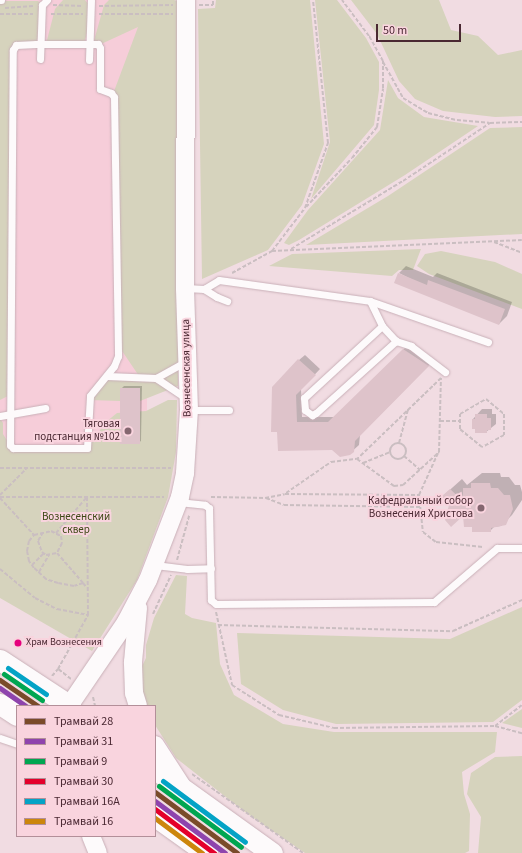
<!DOCTYPE html>
<html>
<head>
<meta charset="utf-8">
<style>
  body { margin:0 }
  #map { position:relative; width:522px; height:853px; overflow:hidden; background:#f1dce2; font-family:"Source Sans 3",sans-serif }
  div>[style] { position:absolute }
  [style*='--x'] { left:calc(var(--x)*1px); top:calc(var(--y)*1px); width:calc(var(--w)*1px); rotate:calc(var(--a)*1deg) }
  .built>* { inset:0; background:#f6cdd9; transform-origin:0 0 }
  .green>* { inset:0; background:#d6d3bd }
  .shadow>* { inset:0; background:#0003 }
  .building>* { inset:0; background:#dec3ca; transform-origin:0 0 }
  .path>* { height:2px; margin-top:-1px; transform-origin:0; background:repeating-linear-gradient(90deg,#cabec1 0 4px,transparent 0 6px) }
  .path>.ring { margin:-1px; padding:0; box-sizing:content-box; background:none; border:2px solid #cabec1; border-radius:50% }
  .roads { filter:drop-shadow(0 0 1px #c9b0b8) drop-shadow(0 0 1px #c9b0b8) }
  .lane>* { height:7px; margin:-3.5px; padding:0 3.5px; transform-origin:3.5px; border-radius:3.5px; background:#fdfafb }
  .secondary>* { height:18px; margin:-9px; padding:0 9px; transform-origin:9px; border-radius:9px; background:#fdfafb }
  .primary>* { height:21px; margin:-10.5px; padding:0 10.5px; transform-origin:10.5px; border-radius:10.5px; background:#fdfafb }
  .tram-1>* { height:5px; margin:-2.5px; padding:0 2.5px; transform-origin:2.5px; border-radius:2.5px; background:#7a4b2a }
  .tram-2>* { height:5px; margin:-2.5px; padding:0 2.5px; transform-origin:2.5px; border-radius:2.5px; background:#8e44ad }
  .tram-3>* { height:5px; margin:-2.5px; padding:0 2.5px; transform-origin:2.5px; border-radius:2.5px; background:#00a651 }
  .tram-4>* { height:5px; margin:-2.5px; padding:0 2.5px; transform-origin:2.5px; border-radius:2.5px; background:#e4002b }
  .tram-5>* { height:5px; margin:-2.5px; padding:0 2.5px; transform-origin:2.5px; border-radius:2.5px; background:#04a3c6 }
  .tram-6>* { height:5px; margin:-2.5px; padding:0 2.5px; transform-origin:2.5px; border-radius:2.5px; background:#cc860c }
  .dots>* { width:11px; height:11px; translate:-50% -50%; box-sizing:border-box; border:2px solid #f9d4de; border-radius:50% }
  span { translate:-50% -50%; white-space:nowrap; text-align:center; line-height:1.15; -webkit-text-stroke:4px #f9d4de; paint-order:stroke }
  .bus-label { font-size:10px; color:#4a2832 }
  .left { translate:0 -50%; text-align:left }
  .street-label { font-size:11px; color:#4a2832 }
  .poi-label { font-size:11px; color:#4a2832 }
  .right { translate:-100% -50%; text-align:right }
  .park-label { font-size:11px; color:#3c4714 }
  .legend { position:absolute; left:16px; top:705px; width:140px; height:132px; box-sizing:border-box; background:#f9d4de; border:1px solid #b38f99; margin:0; padding:5px 7px; list-style:none; font-size:12px; color:#4a2832 }
  .legend li { display:flex; align-items:center; gap:8px; height:20px }
  .legend b { width:20px; border:1px solid #b38f99 }
  .scale { position:absolute; left:376px; top:24px; width:85px; height:18px; box-sizing:border-box; border:2px solid #4a2832; border-top:0; padding-left:5px; font-size:12px; line-height:14px; white-space:nowrap; color:#4a2832; -webkit-text-stroke:3px #f9d4de; paint-order:stroke }
</style>
</head>
<body>
<div id="map">
  <div class="built">
    <div style="left:0;top:0;width:147px;height:465px"></div>
  </div>
  <div class="green">
    <div style="clip-path:polygon(63px 0,85px 0,93px 10px,84px 44px,46px 44px,55px 9px)"></div>
    <div style="clip-path:polygon(109px 0,174px 0,177px 1px,179px 17px,178px 386px,140px 401px,140px 388px,120px 401px,89px 400px,107px 376px,139px 376px,118px 345px,113px 94px,138px 27px,99px 45px,93px 44px,104px 5px)"></div>
    <div style="clip-path:polygon(216px 0,310px 0,324px 144px,302px 205px,268px 250px,202px 279px,198px 9px,215px 8px)"></div>
    <div style="clip-path:polygon(315px 0,337px 0,366px 38px,379px 62px,379px 90px,374px 125px,311px 199px,330px 142px)"></div>
    <div style="clip-path:polygon(351px 0,439px 0,451px 30px,478px 36px,498px 55px,522px 50px,522px 116px,495px 117px,443px 111px,415px 99px,399px 81px,377px 34px)"></div>
    <div style="clip-path:polygon(0 1px,38px 1px,44px 6px,46px 14px,36px 44px,15px 46px,12px 394px,0 400px)"></div>
    <div style="clip-path:polygon(388px 80px,398px 98px,424px 117px,478px 126px,405px 175px,299px 240px,289px 245px,284px 243px,308px 210px,380px 130px)"></div>
    <div style="clip-path:polygon(522px 127px,522px 234px,306px 245px,388px 196px,490px 128px)"></div>
    <div style="clip-path:polygon(421px 249px,413px 270px,399px 270px,392px 276px,269px 266px,292px 254px)"></div>
    <div style="clip-path:polygon(441px 251px,495px 262px,522px 274px,522px 309px,429px 274px,417px 266px,425px 254px)"></div>
    <div style="clip-path:polygon(168px 400px,177px 400px,176px 452px,168px 497px,137px 580px,92px 651px,0 598px,0 418px,3px 423px,3px 434px,11px 447px,87px 448px,106px 422px,117px 413px,146px 411px)"></div>
    <div style="clip-path:polygon(176px 575px,187px 576px,185px 614px,192px 618px,216px 623px,220px 664px,234px 695px,283px 724px,334px 732px,497px 732px,495px 752px,462px 772px,464px 794px,470px 814px,469px 851px,465px 853px,305px 853px,245px 812px,176px 758px,155px 725px,155px 706px,144px 706px,139px 672px,146px 658px,146px 645px,154px 618px)"></div>
    <div style="clip-path:polygon(522px 607px,522px 700px,493px 722px,336px 724px,283px 710px,241px 684px,237px 633px,450px 639px)"></div>
    <div style="clip-path:polygon(522px 709px,522px 728px,502px 723px)"></div>
    <div style="clip-path:polygon(522px 756px,522px 853px,478px 853px,481px 817px,467px 794px,471px 773px,495px 757px)"></div>
  </div>
  <div class="shadow">
    <div style="clip-path:polygon(406px 266px,433px 277px,437px 273px,512px 302px,507px 316px,499px 324px,399px 273px)"></div>
    <div style="clip-path:polygon(409px 344px,434px 360px,360px 435px,359px 445px,349px 454px,332px 449px,278px 450px,299px 360px,305px 355px,320px 369px,301px 389px,302px 417px,335px 417px)"></div>
    <div style="clip-path:polygon(124px 386px,142px 386px,141px 441px,138px 443px,121px 389px)"></div>
    <div style="clip-path:polygon(482px 409px,492px 409px,492px 414px,496px 414px,496px 424px,486px 432px,473px 419px)"></div>
    <div style="clip-path:polygon(482px 473px,500px 473px,501px 477px,509px 477px,515px 485px,520px 485px,522px 492px,522px 500px,512px 515px,501px 526px,494px 527px,490px 531px,473px 526px,464px 514px,449px 504px,443px 496px,462px 479px,467px 485px)"></div>
  </div>
  <div class="building">
    <div style="clip-path:polygon(398px 273px,427px 285px,428px 280px,505px 309px,499px 325px,394px 283px)"></div>
    <div style="clip-path:polygon(403px 349px,429px 366px,355px 441px,354px 452px,350px 455px,340px 457px,332px 450px,278px 451px,277px 432px,271px 432px,272px 387px,298px 359px,316px 375px,296px 395px,297px 422px,328px 422px)"></div>
    <div style="left:120px;top:388px;width:20px;height:56px"></div>
    <div style="clip-path:polygon(475px 414px,487px 414px,487px 418px,491px 418px,491px 430px,487px 430px,487px 433px,475px 433px,475px 429px,472px 429px,472px 419px,475px 419px)"></div>
    <div style="clip-path:polygon(471px 483px,490px 483px,491px 488px,498px 488px,504px 495px,510px 495px,513px 509px,506px 525px,491px 528px,491px 532px,472px 532px,472px 527px,464px 527px,463px 516px,451px 527px,445px 520px,449px 505px,442px 496px,450px 489px,463px 501px,463px 488px,471px 488px)"></div>
  </div>
  <div class="path">
    <div style="--x:53;--y:5;--w:30;--a:2"></div>
    <div style="--x:199;--y:5;--w:14;--a:0"></div>
    <div style="--x:213;--y:5;--w:5;--a:-90"></div>
    <div style="--x:99;--y:6;--w:74;--a:-0.8"></div>
    <div style="--x:5;--y:8;--w:28;--a:-4"></div>
    <div style="--x:0;--y:14;--w:33;--a:0"></div>
    <div style="--x:51;--y:14;--w:32;--a:0"></div>
    <div style="--x:99;--y:14;--w:74;--a:0"></div>
    <div style="--x:383;--y:62;--w:41;--a:60.9"></div>
    <div style="--x:403;--y:98;--w:29;--a:31"></div>
    <div style="--x:428;--y:113;--w:30;--a:14"></div>
    <div style="--x:457;--y:120;--w:32;--a:5"></div>
    <div style="--x:306;--y:207;--w:67;--a:-46.8"></div>
    <div style="--x:352;--y:158;--w:40;--a:-51"></div>
    <div style="--x:377;--y:127;--w:39;--a:-81"></div>
    <div style="--x:383;--y:88;--w:27;--a:-90"></div>
    <div style="--x:383;--y:61;--w:29;--a:-119"></div>
    <div style="--x:369;--y:36;--w:45;--a:-126.9"></div>
    <div style="--x:494;--y:242;--w:30;--a:21"></div>
    <div style="--x:291;--y:249;--w:131;--a:-31.3"></div>
    <div style="--x:403;--y:181;--w:105;--a:-33.7"></div>
    <div style="--x:490;--y:123;--w:32;--a:-2"></div>
    <div style="--x:272;--y:251;--w:54;--a:-52.5"></div>
    <div style="--x:305;--y:208;--w:69;--a:-70.5"></div>
    <div style="--x:328;--y:143;--w:144;--a:-96"></div>
    <div style="--x:232;--y:273;--w:46;--a:-28.8"></div>
    <div style="--x:272;--y:251;--w:250;--a:-2.5"></div>
    <div style="--x:486;--y:399;--w:23;--a:40"></div>
    <div style="--x:504;--y:414;--w:21;--a:90"></div>
    <div style="--x:504;--y:435;--w:25;--a:151"></div>
    <div style="--x:482;--y:447;--w:28;--a:-141"></div>
    <div style="--x:460;--y:429;--w:15;--a:-90"></div>
    <div style="--x:460;--y:414;--w:30;--a:-30"></div>
    <div style="--x:440;--y:421;--w:20;--a:0"></div>
    <div style="--x:399;--y:443;--w:35;--a:-75"></div>
    <div class="ring" style="left:390px;top:443px;width:14px;height:14px"></div>
    <div style="--x:438;--y:453;--w:46;--a:114.3"></div>
    <div style="--x:419;--y:495;--w:37;--a:84"></div>
    <div style="--x:423;--y:532;--w:16;--a:38"></div>
    <div style="--x:436;--y:542;--w:47;--a:6.1"></div>
    <div style="--x:404;--y:456;--w:21;--a:41"></div>
    <div style="--x:363;--y:463;--w:29;--a:-22"></div>
    <div style="--x:0;--y:468;--w:171;--a:0"></div>
    <div style="--x:286;--y:493;--w:55;--a:-34.6"></div>
    <div style="--x:331;--y:462;--w:26;--a:-7"></div>
    <div style="--x:357;--y:459;--w:46;--a:36.1"></div>
    <div style="--x:394;--y:486;--w:9;--a:-6"></div>
    <div style="--x:403;--y:485;--w:49;--a:-42.5"></div>
    <div style="--x:439;--y:452;--w:74;--a:-88.5"></div>
    <div style="--x:441;--y:378;--w:117;--a:136"></div>
    <div style="--x:0;--y:495;--w:37;--a:-45"></div>
    <div style="--x:0;--y:497;--w:164;--a:0"></div>
    <div style="--x:211;--y:497;--w:54;--a:1.1"></div>
    <div style="--x:265;--y:498;--w:20;--a:-11"></div>
    <div style="--x:285;--y:494;--w:134;--a:0.4"></div>
    <div style="--x:0;--y:498;--w:50;--a:47.4"></div>
    <div style="--x:266;--y:498;--w:19;--a:21"></div>
    <div style="--x:284;--y:505;--w:138;--a:0.8"></div>
    <div style="--x:43;--y:532;--w:10;--a:119"></div>
    <div style="--x:38;--y:541;--w:12;--a:70"></div>
    <div style="--x:42;--y:552;--w:5;--a:37"></div>
    <div style="--x:46;--y:555;--w:11;--a:-10"></div>
    <div style="--x:56;--y:533;--w:46;--a:-49.4"></div>
    <div style="--x:177;--y:560;--w:46;--a:-74.7"></div>
    <div style="--x:32;--y:565;--w:17;--a:-45"></div>
    <div style="--x:0;--y:569;--w:45;--a:39.6"></div>
    <div style="--x:35;--y:598;--w:25;--a:27"></div>
    <div style="--x:57;--y:609;--w:32;--a:11"></div>
    <div style="--x:39;--y:572;--w:20;--a:-60"></div>
    <div style="--x:83;--y:583;--w:9;--a:162"></div>
    <div style="--x:74;--y:586;--w:16;--a:-169"></div>
    <div style="--x:58;--y:583;--w:13;--a:-162"></div>
    <div style="--x:46;--y:579;--w:16;--a:-137"></div>
    <div style="--x:34;--y:568;--w:9;--a:-126"></div>
    <div style="--x:29;--y:561;--w:10;--a:-101"></div>
    <div style="--x:27;--y:551;--w:10;--a:-79"></div>
    <div style="--x:29;--y:541;--w:8;--a:-50"></div>
    <div style="--x:34;--y:535;--w:17;--a:-13"></div>
    <div style="--x:51;--y:531;--w:11;--a:27"></div>
    <div style="--x:61;--y:536;--w:7;--a:82"></div>
    <div style="--x:62;--y:543;--w:11;--a:117"></div>
    <div style="--x:57;--y:553;--w:40;--a:49"></div>
    <div style="--x:83;--y:583;--w:6;--a:51"></div>
    <div style="--x:216;--y:612;--w:75;--a:77.6"></div>
    <div style="--x:232;--y:685;--w:56;--a:32.6"></div>
    <div style="--x:279;--y:715;--w:57;--a:13.3"></div>
    <div style="--x:334;--y:728;--w:161;--a:-0.7"></div>
    <div style="--x:495;--y:726;--w:34;--a:-38"></div>
    <div style="--x:153;--y:614;--w:43;--a:-65.2"></div>
    <div style="--x:218;--y:625;--w:235;--a:1.5"></div>
    <div style="--x:453;--y:631;--w:76;--a:-24.2"></div>
    <div style="--x:52;--y:676;--w:9;--a:-49"></div>
    <div style="--x:71;--y:679;--w:16;--a:-142"></div>
    <div style="--x:58;--y:669;--w:62;--a:-60.9"></div>
    <div style="--x:88;--y:615;--w:118;--a:-90.5"></div>
    <div style="--x:93;--y:697;--w:9;--a:77"></div>
    <div style="--x:495;--y:726;--w:28;--a:15"></div>
    <div style="--x:192;--y:774;--w:136;--a:35.4"></div>
  </div>
  <div class="roads">
    <div class="lane">
      <div style="--x:0;--y:0;--w:1;--a:0"></div>
      <div style="--x:36;--y:44;--w:62;--a:0"></div>
      <div style="--x:98;--y:44;--w:4;--a:63"></div>
      <div style="--x:100;--y:48;--w:41;--a:90"></div>
      <div style="--x:100;--y:89;--w:12;--a:20"></div>
      <div style="--x:111;--y:93;--w:5;--a:53"></div>
      <div style="--x:114;--y:97;--w:259;--a:89.1"></div>
      <div style="--x:118;--y:356;--w:11;--a:112"></div>
      <div style="--x:114;--y:366;--w:38;--a:129"></div>
      <div style="--x:90;--y:396;--w:52;--a:93.3"></div>
      <div style="--x:87;--y:448;--w:74;--a:180"></div>
      <div style="--x:13;--y:448;--w:4;--a:-135"></div>
      <div style="--x:10;--y:445;--w:395;--a:-89.6"></div>
      <div style="--x:13;--y:50;--w:6;--a:-59"></div>
      <div style="--x:16;--y:45;--w:20;--a:-3"></div>
      <div style="--x:40;--y:59;--w:54;--a:-87.9"></div>
      <div style="--x:42;--y:5;--w:7;--a:-45"></div>
      <div style="--x:89;--y:60;--w:60;--a:-88.1"></div>
      <div style="--x:186;--y:288;--w:18;--a:3"></div>
      <div style="--x:204;--y:289;--w:17;--a:-31"></div>
      <div style="--x:219;--y:280;--w:152;--a:7.9"></div>
      <div style="--x:370;--y:301;--w:125;--a:19.2"></div>
      <div style="--x:204;--y:289;--w:15;--a:32"></div>
      <div style="--x:217;--y:297;--w:11;--a:22"></div>
      <div style="--x:370;--y:301;--w:28;--a:64"></div>
      <div style="--x:382;--y:326;--w:21;--a:47"></div>
      <div style="--x:396;--y:341;--w:16;--a:18"></div>
      <div style="--x:411;--y:346;--w:43;--a:37.4"></div>
      <div style="--x:382;--y:326;--w:106;--a:137.3"></div>
      <div style="--x:304;--y:398;--w:12;--a:85"></div>
      <div style="--x:305;--y:410;--w:9;--a:36"></div>
      <div style="--x:312;--y:415;--w:4;--a:-27"></div>
      <div style="--x:316;--y:413;--w:108;--a:-42"></div>
      <div style="--x:107;--y:376;--w:49;--a:2.3"></div>
      <div style="--x:156;--y:378;--w:35;--a:-29"></div>
      <div style="--x:156;--y:378;--w:36;--a:34"></div>
      <div style="--x:189;--y:410;--w:40;--a:0"></div>
      <div style="--x:0;--y:416;--w:46;--a:-10.1"></div>
      <div style="--x:178;--y:502;--w:27;--a:6"></div>
      <div style="--x:205;--y:505;--w:5;--a:37"></div>
      <div style="--x:209;--y:508;--w:92;--a:88.8"></div>
      <div style="--x:211;--y:600;--w:6;--a:39"></div>
      <div style="--x:216;--y:604;--w:218;--a:-0.5"></div>
      <div style="--x:434;--y:602;--w:83;--a:-40.6"></div>
      <div style="--x:497;--y:548;--w:25;--a:0"></div>
      <div style="--x:155;--y:565;--w:32;--a:7"></div>
      <div style="--x:187;--y:569;--w:24;--a:-2"></div>
      <div style="--x:0;--y:738;--w:18;--a:19"></div>
    </div>
    <div class="secondary">
      <div style="--x:69;--y:706;--w:102;--a:-55.8"></div>
      <div style="--x:126;--y:622;--w:47;--a:-62.4"></div>
      <div style="--x:148;--y:580;--w:89;--a:-68.9"></div>
      <div style="--x:180;--y:497;--w:25;--a:-78"></div>
      <div style="--x:185;--y:473;--w:63;--a:-86.4"></div>
      <div style="--x:189;--y:410;--w:122;--a:-91.9"></div>
      <div style="--x:185;--y:288;--w:288;--a:-89.8"></div>
      <div style="--x:138;--y:706;--w:14;--a:-107"></div>
      <div style="--x:134;--y:693;--w:31;--a:-92"></div>
      <div style="--x:133;--y:662;--w:54;--a:-84.7"></div>
      <div style="--x:155;--y:745;--w:48;--a:57"></div>
      <div style="--x:91;--y:836;--w:18;--a:68"></div>
    </div>
    <div class="primary">
      <div style="--x:0;--y:660;--w:84;--a:33.3"></div>
      <div style="--x:0;--y:704;--w:20;--a:33"></div>
      <div style="--x:155;--y:769;--w:144;--a:35.7"></div>
      <div style="--x:155;--y:816;--w:64;--a:35.4"></div>
    </div>
  </div>
  <div class="tram-1">
    <div style="--x:0;--y:680;--w:46;--a:34.4"></div>
    <div style="--x:155;--y:792;--w:102;--a:36.6"></div>
  </div>
  <div class="tram-2">
    <div style="--x:0;--y:688;--w:32;--a:35"></div>
    <div style="--x:155;--y:801;--w:87;--a:36.6"></div>
  </div>
  <div class="tram-3">
    <div style="--x:4;--y:674;--w:46;--a:34.4"></div>
    <div style="--x:159;--y:786;--w:102;--a:36.6"></div>
  </div>
  <div class="tram-4">
    <div style="--x:155;--y:809;--w:74;--a:36.7"></div>
  </div>
  <div class="tram-5">
    <div style="--x:8;--y:668;--w:46;--a:34.4"></div>
    <div style="--x:163;--y:781;--w:102;--a:36.6"></div>
  </div>
  <div class="tram-6">
    <div style="--x:155;--y:818;--w:59;--a:36.7"></div>
  </div>
  <div class="dots">
    <div style="left:128px;top:431px;background:#846770"></div>
    <div style="left:481px;top:508px;background:#846770"></div>
    <div style="left:18px;top:643px;background:#e5007d"></div>
  </div>
  <div class="bus-label">
    <span class="left" style="left:26px;top:643px">Храм Вознесения</span>
  </div>
  <div class="street-label">
    <span style="left:187px;top:368px;rotate:-91deg">Вознесенская улица</span>
  </div>
  <div class="poi-label">
    <span class="right" style="left:120px;top:431px">Тяговая<br>подстанция №102</span>
    <span class="right" style="left:473px;top:508px">Кафедральный собор<br>Вознесения Христова</span>
  </div>
  <div class="park-label">
    <span style="left:76px;top:524px">Вознесенский<br>cквер</span>
  </div>
  <ul class="legend">
  <li><b style="height:5px;background:#7a4b2a"></b>Трамвай 28</li>
  <li><b style="height:5px;background:#8e44ad"></b>Трамвай 31</li>
  <li><b style="height:5px;background:#00a651"></b>Трамвай 9</li>
  <li><b style="height:5px;background:#e4002b"></b>Трамвай 30</li>
  <li><b style="height:5px;background:#04a3c6"></b>Трамвай 16А</li>
  <li><b style="height:5px;background:#cc860c"></b>Трамвай 16</li>
  </ul>
  <div class="scale">50 m</div>
</div>
</body>
</html>
